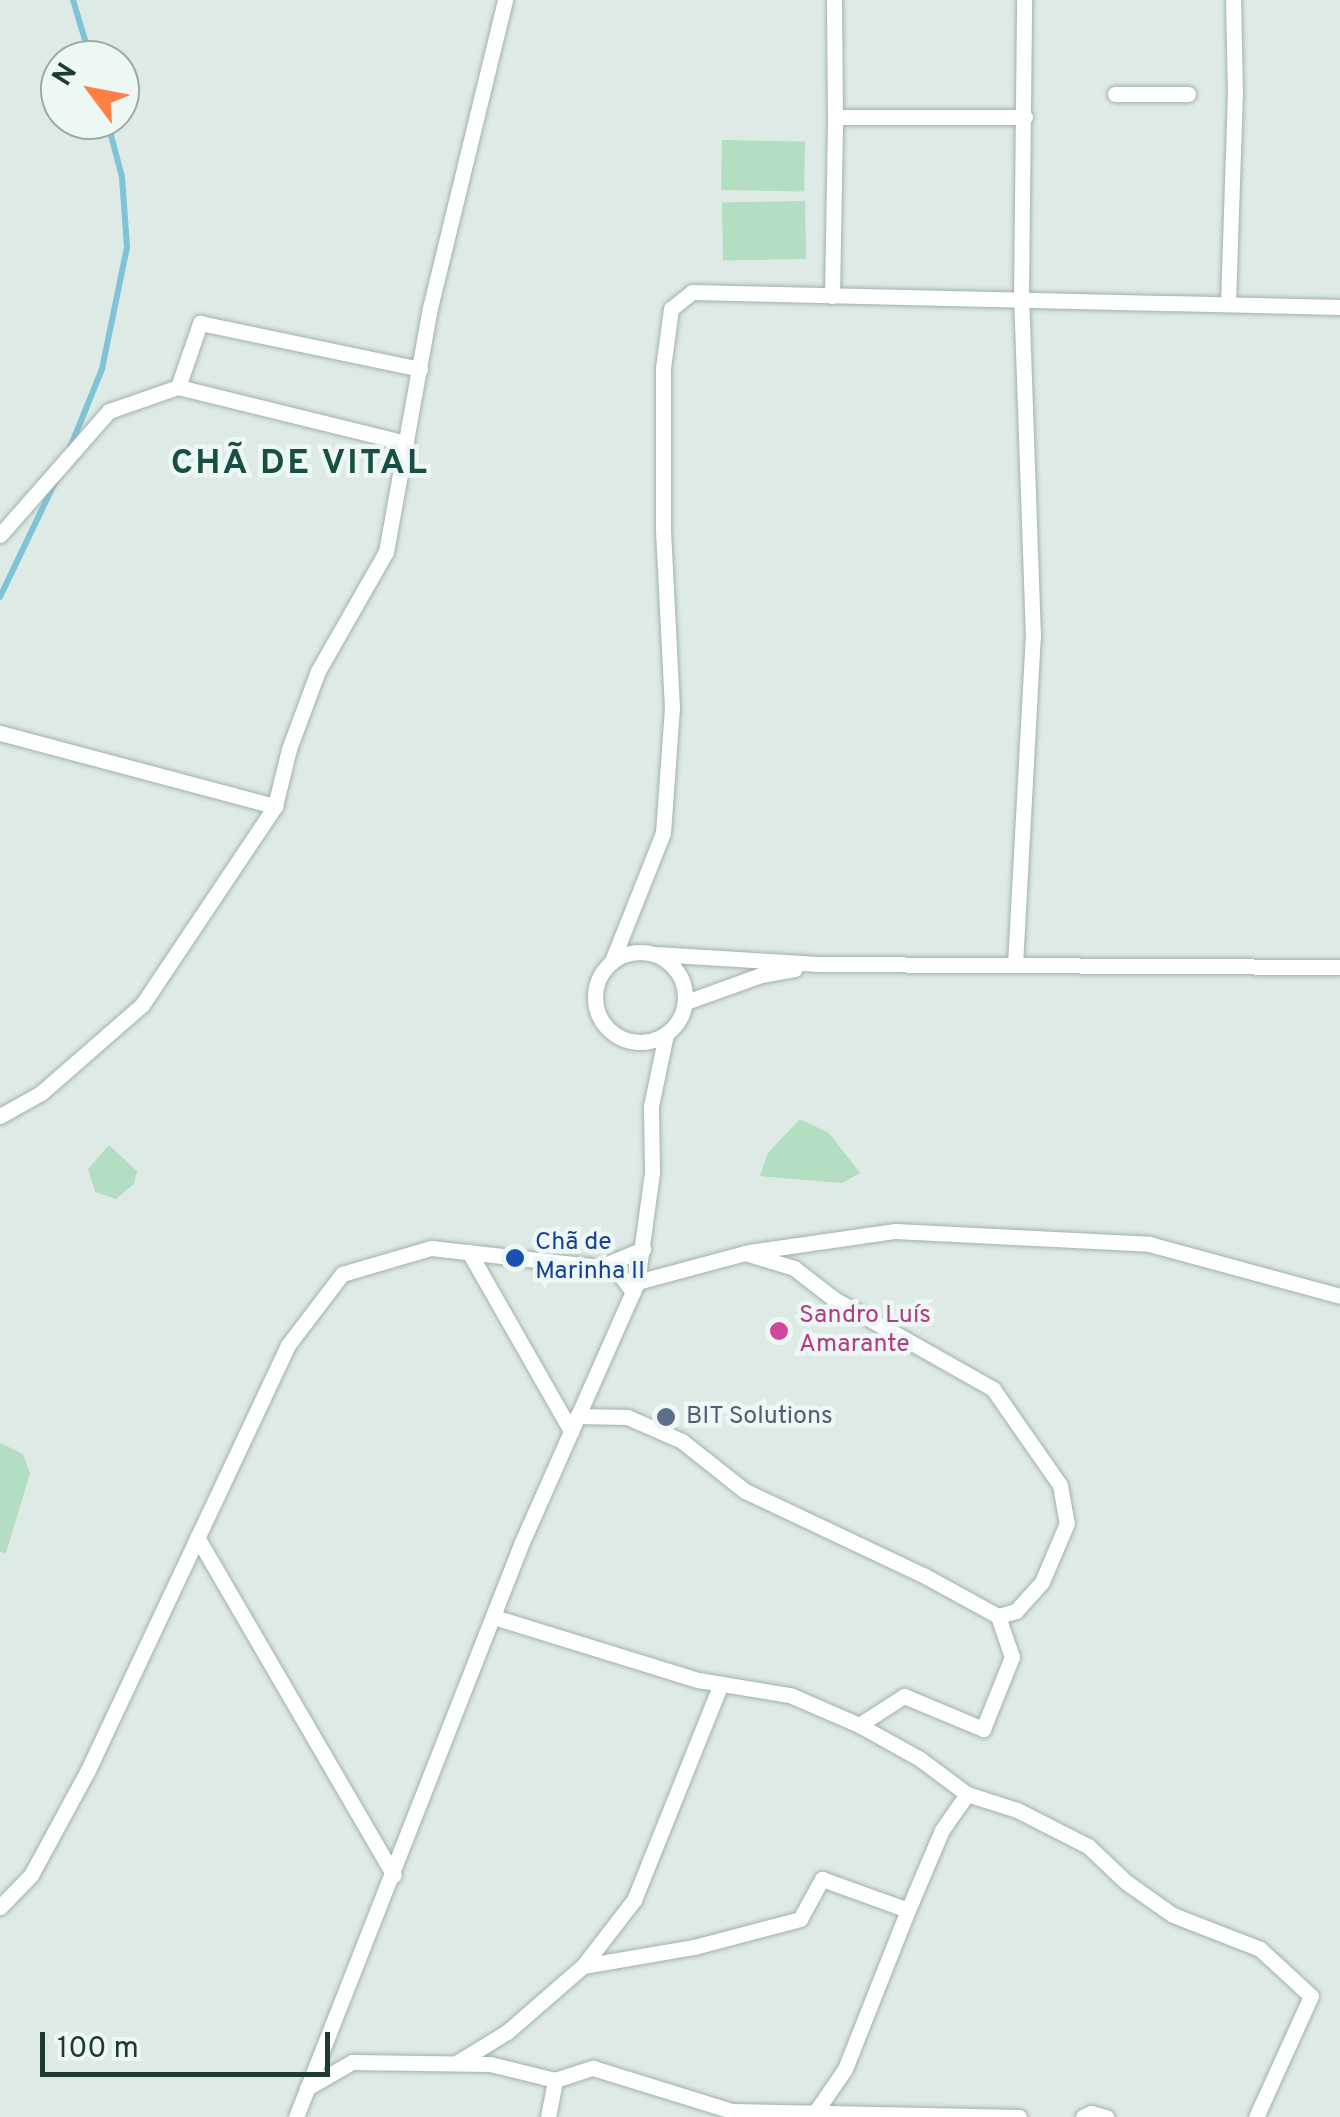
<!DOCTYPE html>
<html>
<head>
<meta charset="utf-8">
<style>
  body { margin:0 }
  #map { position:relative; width:1340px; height:2117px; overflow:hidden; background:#ddeae5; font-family:Overpass,sans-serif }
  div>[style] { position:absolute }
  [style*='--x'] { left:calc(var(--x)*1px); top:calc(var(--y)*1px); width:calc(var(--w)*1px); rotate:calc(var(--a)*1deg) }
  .green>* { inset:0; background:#b3dec1; transform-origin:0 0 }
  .stream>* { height:6px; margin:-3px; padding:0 3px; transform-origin:3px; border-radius:3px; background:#7ec3d6 }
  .roads { filter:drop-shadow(0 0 2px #a0b2ad) drop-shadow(0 0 2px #a0b2ad) }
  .street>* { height:15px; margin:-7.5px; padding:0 7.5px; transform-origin:7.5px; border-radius:7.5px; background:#fff }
  .street>.ring { margin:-7.5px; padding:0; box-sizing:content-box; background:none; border:15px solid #fff; border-radius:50% }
  .dots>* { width:28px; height:28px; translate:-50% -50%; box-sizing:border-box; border:5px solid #edf7f3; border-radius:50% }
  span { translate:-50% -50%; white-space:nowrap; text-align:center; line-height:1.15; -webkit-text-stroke:9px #edf7f3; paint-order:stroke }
  .transit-label { font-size:25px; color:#164399 }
  .left { translate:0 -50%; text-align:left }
  .hotel-label { font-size:25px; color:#b23c85 }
  .service-label { font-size:25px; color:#4e5e75 }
  .district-label { font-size:35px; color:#184e44; font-weight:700; letter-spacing:2.5px }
  .north { position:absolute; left:40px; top:40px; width:100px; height:100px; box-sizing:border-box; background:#edf7f3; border:2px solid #9aaca7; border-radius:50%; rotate:302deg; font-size:28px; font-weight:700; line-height:40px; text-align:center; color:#1d3b35 }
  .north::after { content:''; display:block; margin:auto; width:35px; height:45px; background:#ff7f46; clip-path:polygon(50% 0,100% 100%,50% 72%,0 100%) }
  .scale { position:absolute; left:40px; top:2032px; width:290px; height:45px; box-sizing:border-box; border:5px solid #1d3b35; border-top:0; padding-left:12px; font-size:30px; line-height:35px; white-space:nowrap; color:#1d3b35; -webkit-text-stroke:8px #edf7f3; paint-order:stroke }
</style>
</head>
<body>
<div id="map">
  <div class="green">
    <div style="left:722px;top:140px;width:83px;height:50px;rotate:1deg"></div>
    <div style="left:805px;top:201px;width:58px;height:83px;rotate:89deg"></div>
    <div style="clip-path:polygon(800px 1119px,829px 1133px,860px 1173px,842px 1183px,760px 1176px,768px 1153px)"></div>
    <div style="clip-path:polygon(109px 1145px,137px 1171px,134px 1184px,116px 1199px,95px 1192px,88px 1169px)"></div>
    <div style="clip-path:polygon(0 1443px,23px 1454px,30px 1473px,6px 1553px,0 1552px)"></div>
  </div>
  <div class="stream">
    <div style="--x:73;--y:0;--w:63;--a:73.3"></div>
    <div style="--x:70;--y:448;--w:85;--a:-67.9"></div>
    <div style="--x:102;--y:369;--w:125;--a:-78.4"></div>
    <div style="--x:127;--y:247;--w:70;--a:-94.1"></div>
    <div style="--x:122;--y:177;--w:59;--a:-104.7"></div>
    <div style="--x:0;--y:597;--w:132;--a:-64.4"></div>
  </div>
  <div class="roads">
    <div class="street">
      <div style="--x:834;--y:0;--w:117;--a:89.5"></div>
      <div style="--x:835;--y:117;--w:190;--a:0"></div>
      <div style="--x:1115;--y:94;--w:73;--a:0"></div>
      <div style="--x:832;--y:296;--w:179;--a:-89"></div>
      <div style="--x:1228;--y:303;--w:210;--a:-88.1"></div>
      <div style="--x:1235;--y:93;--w:93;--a:-91.2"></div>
      <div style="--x:406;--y:443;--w:235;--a:-166.2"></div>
      <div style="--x:178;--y:387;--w:68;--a:-71"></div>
      <div style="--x:200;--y:323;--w:225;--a:11.8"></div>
      <div style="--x:0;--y:535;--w:165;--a:-48.7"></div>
      <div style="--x:109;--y:411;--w:73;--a:-19.2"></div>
      <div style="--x:0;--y:733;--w:285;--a:14.9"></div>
      <div class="ring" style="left:595px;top:952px;width:75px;height:75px"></div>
      <div style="--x:656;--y:954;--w:162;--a:3.5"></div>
      <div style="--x:818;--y:964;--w:522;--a:0.33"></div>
      <div style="--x:612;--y:961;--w:138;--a:-68.3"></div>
      <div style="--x:663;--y:833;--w:125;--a:-85.9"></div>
      <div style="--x:672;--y:708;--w:180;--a:-92.9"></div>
      <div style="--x:663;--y:528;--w:160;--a:-90"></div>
      <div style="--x:663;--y:368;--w:60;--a:-82.3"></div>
      <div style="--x:671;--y:309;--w:27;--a:-39"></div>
      <div style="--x:692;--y:292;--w:648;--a:1.33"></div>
      <div style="--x:1015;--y:965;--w:328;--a:-86.9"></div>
      <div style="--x:1033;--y:637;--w:339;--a:-92"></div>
      <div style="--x:1021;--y:298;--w:298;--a:-89.4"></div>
      <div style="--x:686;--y:1002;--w:80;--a:-19.8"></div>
      <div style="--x:761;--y:975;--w:34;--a:-10"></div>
      <div style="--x:0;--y:1116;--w:47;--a:-29.3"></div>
      <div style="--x:41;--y:1093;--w:134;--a:-41.1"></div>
      <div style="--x:142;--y:1005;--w:239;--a:-56.2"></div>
      <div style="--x:275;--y:806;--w:59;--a:-76.2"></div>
      <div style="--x:289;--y:749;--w:83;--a:-69.6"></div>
      <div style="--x:318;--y:671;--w:137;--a:-60.3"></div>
      <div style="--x:386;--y:552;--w:248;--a:-79.8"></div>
      <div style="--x:430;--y:308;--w:317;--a:-76.3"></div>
      <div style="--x:469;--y:1252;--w:206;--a:60.3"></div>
      <div style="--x:749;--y:1252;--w:148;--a:-8.2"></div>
      <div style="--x:895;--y:1231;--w:254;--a:2.9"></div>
      <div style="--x:1149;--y:1244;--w:198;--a:15.2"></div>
      <div style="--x:600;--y:1267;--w:47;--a:-22.7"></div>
      <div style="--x:637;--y:1282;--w:112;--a:-15"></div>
      <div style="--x:745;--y:1253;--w:51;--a:17"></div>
      <div style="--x:794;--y:1268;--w:51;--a:37.8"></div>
      <div style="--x:834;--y:1299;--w:183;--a:29.5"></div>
      <div style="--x:993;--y:1389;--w:117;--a:55.1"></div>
      <div style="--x:1060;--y:1485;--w:39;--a:80"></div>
      <div style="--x:1067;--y:1523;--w:64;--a:113"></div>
      <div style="--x:1042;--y:1582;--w:39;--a:132"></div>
      <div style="--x:1016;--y:1611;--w:19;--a:164"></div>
      <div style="--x:197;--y:1537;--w:391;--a:59.8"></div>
      <div style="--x:494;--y:1617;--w:214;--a:17.2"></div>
      <div style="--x:698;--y:1680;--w:93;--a:9.3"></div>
      <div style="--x:790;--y:1695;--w:75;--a:23.5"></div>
      <div style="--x:859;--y:1725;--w:54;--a:-32.8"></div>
      <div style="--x:904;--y:1696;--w:86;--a:22.7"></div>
      <div style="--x:983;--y:1729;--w:78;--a:-68.1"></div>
      <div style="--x:1012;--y:1657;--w:43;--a:-108.9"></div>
      <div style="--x:998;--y:1616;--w:85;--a:-151.3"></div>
      <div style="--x:923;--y:1575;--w:197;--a:-154.7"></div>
      <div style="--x:745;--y:1491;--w:80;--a:-141.6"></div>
      <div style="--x:682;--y:1441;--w:60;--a:-156.4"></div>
      <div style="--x:627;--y:1417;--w:50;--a:-178.9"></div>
      <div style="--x:859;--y:1725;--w:70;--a:29.1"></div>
      <div style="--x:920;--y:1759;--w:59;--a:36.7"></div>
      <div style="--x:967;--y:1794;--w:52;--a:17.7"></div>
      <div style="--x:1017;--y:1810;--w:80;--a:26.9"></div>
      <div style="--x:1088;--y:1846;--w:52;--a:43.5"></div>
      <div style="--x:1126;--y:1882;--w:57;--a:35.1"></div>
      <div style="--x:1173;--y:1915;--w:93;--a:21.3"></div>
      <div style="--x:1260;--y:1949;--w:69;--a:42.7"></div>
      <div style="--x:1311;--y:1996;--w:133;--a:114.4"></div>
      <div style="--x:0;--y:1907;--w:45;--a:-45.9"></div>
      <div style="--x:31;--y:1875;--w:119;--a:-61.5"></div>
      <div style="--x:88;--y:1770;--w:470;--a:-64.8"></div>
      <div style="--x:288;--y:1345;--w:89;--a:-52.7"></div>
      <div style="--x:342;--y:1274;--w:93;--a:-16.3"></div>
      <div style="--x:431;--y:1248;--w:170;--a:6.4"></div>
      <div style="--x:600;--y:1267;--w:19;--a:16"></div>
      <div style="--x:618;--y:1272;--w:25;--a:53"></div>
      <div style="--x:583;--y:1966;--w:113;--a:-9.7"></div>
      <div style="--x:694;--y:1947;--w:110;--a:-14.8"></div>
      <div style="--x:800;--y:1919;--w:46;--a:-61.2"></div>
      <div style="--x:822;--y:1879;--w:91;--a:19.8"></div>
      <div style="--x:908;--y:1910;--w:87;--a:-67"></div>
      <div style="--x:942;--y:1830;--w:44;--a:-55.2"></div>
      <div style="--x:458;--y:2062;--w:57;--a:-31.5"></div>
      <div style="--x:507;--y:2032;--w:101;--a:-41"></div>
      <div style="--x:583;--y:1966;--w:83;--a:-52.3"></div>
      <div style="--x:634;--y:1900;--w:233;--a:-68.1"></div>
      <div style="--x:307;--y:2088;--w:52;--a:-30"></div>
      <div style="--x:352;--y:2062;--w:138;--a:0.8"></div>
      <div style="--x:490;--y:2064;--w:67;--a:13.8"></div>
      <div style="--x:296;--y:2117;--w:618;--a:-68.54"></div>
      <div style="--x:522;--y:1542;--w:284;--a:-66.1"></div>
      <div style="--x:637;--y:1282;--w:111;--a:-82.2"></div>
      <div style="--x:652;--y:1172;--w:66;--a:-90.9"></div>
      <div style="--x:651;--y:1106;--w:74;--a:-78.2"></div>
      <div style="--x:548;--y:2117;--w:38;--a:-79"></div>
      <div style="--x:555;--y:2080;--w:40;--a:-18"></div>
      <div style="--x:593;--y:2068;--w:145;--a:17.2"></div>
      <div style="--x:732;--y:2111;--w:287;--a:1.2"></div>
      <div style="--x:812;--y:2117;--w:58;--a:-55.5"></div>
      <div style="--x:845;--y:2069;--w:171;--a:-68.4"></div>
      <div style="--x:1083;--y:2117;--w:9;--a:-27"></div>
      <div style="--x:1091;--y:2113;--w:16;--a:15"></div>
    </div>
  </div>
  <div class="dots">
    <div style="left:515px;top:1258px;background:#1a4fb4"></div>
    <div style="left:779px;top:1331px;background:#d1479c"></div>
    <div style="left:666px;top:1417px;background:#5c6f8a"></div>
  </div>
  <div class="transit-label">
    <span class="left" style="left:535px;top:1258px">Chã de<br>Marinha II</span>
  </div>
  <div class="hotel-label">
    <span class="left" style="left:799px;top:1331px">Sandro Luís<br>Amarante</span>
  </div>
  <div class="service-label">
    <span class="left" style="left:686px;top:1417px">BIT Solutions</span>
  </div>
  <div class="district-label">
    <span style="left:300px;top:464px">CHÃ DE VITAL</span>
  </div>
  <div class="north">N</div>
  <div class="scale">100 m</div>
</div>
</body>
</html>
